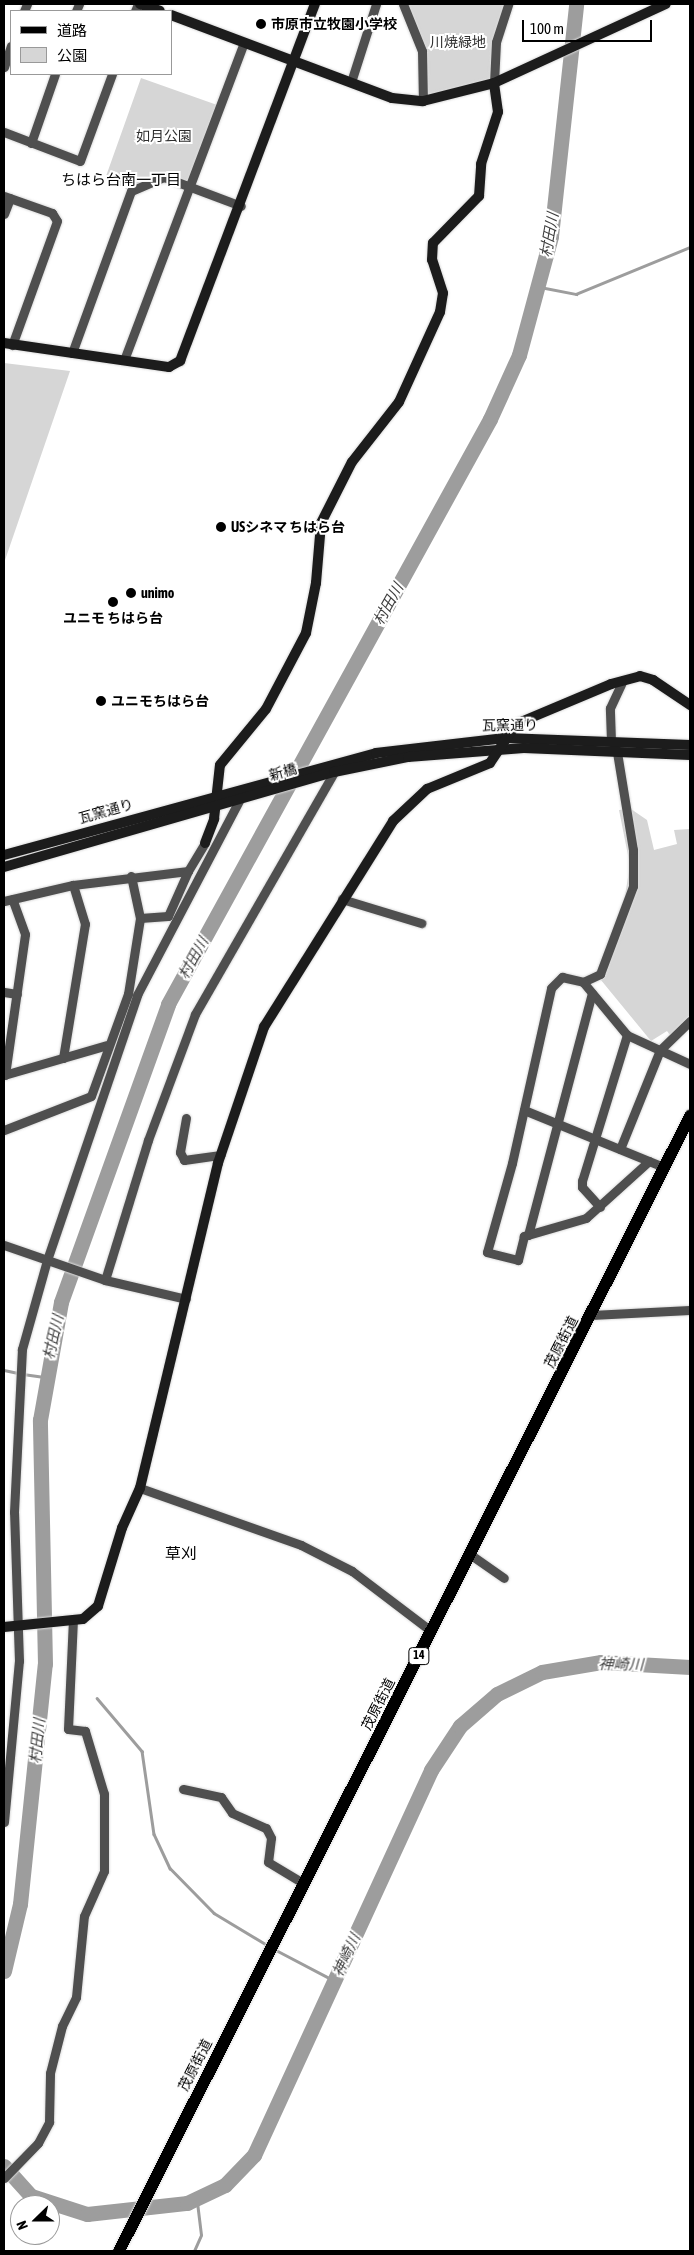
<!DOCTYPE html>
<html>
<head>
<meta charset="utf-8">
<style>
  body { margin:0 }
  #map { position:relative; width:694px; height:2255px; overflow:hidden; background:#fff; font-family:"Asap Condensed","Noto Sans JP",sans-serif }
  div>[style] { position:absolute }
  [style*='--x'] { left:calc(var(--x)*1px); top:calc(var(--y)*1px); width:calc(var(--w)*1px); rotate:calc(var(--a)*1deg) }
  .green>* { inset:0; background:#d6d6d6 }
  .stream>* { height:2.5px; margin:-1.25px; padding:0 1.25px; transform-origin:1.25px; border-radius:1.25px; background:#9d9d9d }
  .river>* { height:15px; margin:-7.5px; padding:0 7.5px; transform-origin:7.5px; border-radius:7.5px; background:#9d9d9d }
  .roads { filter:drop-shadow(0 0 1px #dbdbdb) drop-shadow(0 0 1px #dbdbdb) }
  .street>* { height:9px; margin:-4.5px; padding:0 4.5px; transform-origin:4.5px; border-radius:4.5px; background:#4f4f4f }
  .secondary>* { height:10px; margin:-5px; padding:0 5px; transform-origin:5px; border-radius:5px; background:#1c1c1c }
  .primary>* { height:12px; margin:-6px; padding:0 6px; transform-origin:6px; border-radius:6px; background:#000 }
  .dots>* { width:14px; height:14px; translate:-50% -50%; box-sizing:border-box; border:2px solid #fff; border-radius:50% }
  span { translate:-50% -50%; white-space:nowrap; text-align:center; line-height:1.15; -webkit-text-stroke:4px #fff; paint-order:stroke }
  .shield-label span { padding:1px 4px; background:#fff; border:1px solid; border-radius:4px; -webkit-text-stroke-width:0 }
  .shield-label { font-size:12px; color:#000; font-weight:700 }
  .poi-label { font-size:14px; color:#000; font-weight:700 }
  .left { translate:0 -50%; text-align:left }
  .park-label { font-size:14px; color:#2d2d2d }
  .street-label { font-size:14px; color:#000 }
  .neighbourhood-label { font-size:15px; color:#000 }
  .water-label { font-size:15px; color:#3e3e3e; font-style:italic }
  .quarter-label { font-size:16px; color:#000 }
  .frame { position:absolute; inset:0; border:5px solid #000; pointer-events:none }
  .legend { position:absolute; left:10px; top:10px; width:162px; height:65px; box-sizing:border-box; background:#fff; border:1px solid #999; margin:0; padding:6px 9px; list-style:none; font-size:15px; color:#000 }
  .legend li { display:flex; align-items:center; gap:10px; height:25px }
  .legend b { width:25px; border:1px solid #999 }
  .north { position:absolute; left:10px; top:2195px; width:50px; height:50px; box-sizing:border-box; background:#fff; border:1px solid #999; border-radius:50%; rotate:248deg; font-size:14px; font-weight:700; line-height:20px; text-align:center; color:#000 }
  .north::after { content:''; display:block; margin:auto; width:18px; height:22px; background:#000; clip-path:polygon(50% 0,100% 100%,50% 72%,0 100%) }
  .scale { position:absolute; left:522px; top:20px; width:130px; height:22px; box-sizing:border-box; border:2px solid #000; border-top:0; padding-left:6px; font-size:15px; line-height:18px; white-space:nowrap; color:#000; -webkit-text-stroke:4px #fff; paint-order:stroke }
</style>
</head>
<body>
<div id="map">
  <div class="green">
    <div style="clip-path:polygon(403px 4px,508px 4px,496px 42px,494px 83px,423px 101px,422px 51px)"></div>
    <div style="clip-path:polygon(141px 78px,220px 106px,189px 187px,164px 177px,131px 191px,105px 179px)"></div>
    <div style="clip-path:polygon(4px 363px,70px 371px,4px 563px)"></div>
    <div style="clip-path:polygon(631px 809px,647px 820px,654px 850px,677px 844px,674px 830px,690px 829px,690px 1015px,670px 1035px,667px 1031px,651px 1041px,596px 974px,625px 896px,630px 865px,619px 810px)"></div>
  </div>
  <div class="stream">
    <div style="--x:540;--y:287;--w:37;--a:11"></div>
    <div style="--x:576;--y:294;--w:123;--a:-22.4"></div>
    <div style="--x:4;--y:1370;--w:14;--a:12"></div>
    <div style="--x:23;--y:1374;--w:21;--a:8"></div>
    <div style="--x:97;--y:1698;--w:70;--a:49.7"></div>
    <div style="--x:142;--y:1751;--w:84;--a:81.8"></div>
    <div style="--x:154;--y:1834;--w:38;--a:65"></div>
    <div style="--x:170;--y:1868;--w:63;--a:45.6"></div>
    <div style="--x:214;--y:1913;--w:64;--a:31"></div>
    <div style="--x:276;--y:1950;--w:67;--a:27.7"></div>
    <div style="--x:194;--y:2251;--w:17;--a:-66"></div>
    <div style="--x:201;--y:2235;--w:35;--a:-97"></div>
  </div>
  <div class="river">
    <div style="--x:4;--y:1971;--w:69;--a:-76.6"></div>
    <div style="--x:20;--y:1904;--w:241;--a:-84.1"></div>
    <div style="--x:45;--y:1664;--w:244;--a:-91.2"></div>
    <div style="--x:40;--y:1420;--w:120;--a:-79.9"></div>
    <div style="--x:61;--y:1302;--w:317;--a:-70.2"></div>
    <div style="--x:168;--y:1004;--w:668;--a:-61.17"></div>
    <div style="--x:490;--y:419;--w:70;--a:-65.6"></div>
    <div style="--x:519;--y:355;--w:123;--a:-74.9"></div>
    <div style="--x:551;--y:236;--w:233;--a:-83.8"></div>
    <div style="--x:4;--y:2166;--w:40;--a:48"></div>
    <div style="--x:31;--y:2196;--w:59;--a:17.8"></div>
    <div style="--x:87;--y:2214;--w:101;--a:-6.3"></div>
    <div style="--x:187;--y:2203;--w:42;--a:-25.3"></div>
    <div style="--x:225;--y:2185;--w:42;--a:-46"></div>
    <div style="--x:254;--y:2155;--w:424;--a:-65.3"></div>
    <div style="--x:431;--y:1770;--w:53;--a:-56.6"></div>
    <div style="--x:460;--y:1726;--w:49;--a:-40.9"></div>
    <div style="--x:497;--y:1694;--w:50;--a:-26.1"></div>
    <div style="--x:542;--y:1672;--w:60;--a:-9.6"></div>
    <div style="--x:601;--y:1662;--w:89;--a:3.2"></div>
  </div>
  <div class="roads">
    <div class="street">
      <div style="--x:403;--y:4;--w:51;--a:68"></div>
      <div style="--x:422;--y:51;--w:50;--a:88.9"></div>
      <div style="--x:24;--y:11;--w:8;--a:-67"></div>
      <div style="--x:76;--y:11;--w:8;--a:-67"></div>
      <div style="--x:135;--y:11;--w:8;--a:-67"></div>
      <div style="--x:4;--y:67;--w:22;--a:-72"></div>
      <div style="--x:351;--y:82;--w:82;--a:-72.2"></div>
      <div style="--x:494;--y:83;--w:41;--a:-87.2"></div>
      <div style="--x:496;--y:42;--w:40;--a:-72"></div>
      <div style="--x:4;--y:132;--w:81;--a:20.9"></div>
      <div style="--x:80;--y:161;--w:93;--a:-69.8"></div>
      <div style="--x:31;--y:143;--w:73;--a:-70.8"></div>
      <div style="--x:4;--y:196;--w:51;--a:19.5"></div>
      <div style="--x:52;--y:213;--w:9;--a:58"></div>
      <div style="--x:57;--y:221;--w:132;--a:109.9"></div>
      <div style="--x:4;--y:214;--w:17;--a:-69"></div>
      <div style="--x:72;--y:353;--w:172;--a:-70"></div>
      <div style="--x:131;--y:191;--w:36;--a:-23"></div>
      <div style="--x:164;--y:177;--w:82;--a:20.6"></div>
      <div style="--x:124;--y:360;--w:340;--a:-69.3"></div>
      <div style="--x:611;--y:741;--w:33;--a:-92"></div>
      <div style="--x:610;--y:708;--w:31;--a:-65"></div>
      <div style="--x:342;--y:899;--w:83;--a:16.9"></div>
      <div style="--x:4;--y:901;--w:71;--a:-13.1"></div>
      <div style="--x:73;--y:885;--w:116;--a:-6.9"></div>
      <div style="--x:188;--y:871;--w:33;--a:-59"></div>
      <div style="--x:140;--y:918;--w:28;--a:-4"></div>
      <div style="--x:168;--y:916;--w:49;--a:-66"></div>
      <div style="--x:583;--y:982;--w:19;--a:-25"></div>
      <div style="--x:600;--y:974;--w:94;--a:-69.4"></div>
      <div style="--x:633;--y:886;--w:36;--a:-90"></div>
      <div style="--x:633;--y:850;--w:99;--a:-99.3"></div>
      <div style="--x:4;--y:992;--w:13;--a:9"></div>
      <div style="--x:63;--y:1058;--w:136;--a:-80.7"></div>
      <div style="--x:85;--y:924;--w:41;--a:-107.1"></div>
      <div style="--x:4;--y:1075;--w:107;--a:-16.2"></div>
      <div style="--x:5;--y:1075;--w:142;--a:-81.9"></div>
      <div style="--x:25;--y:934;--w:37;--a:-110"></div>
      <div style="--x:524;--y:1110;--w:151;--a:22.2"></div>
      <div style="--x:186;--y:1118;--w:35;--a:100"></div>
      <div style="--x:180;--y:1152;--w:9;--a:63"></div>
      <div style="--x:184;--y:1160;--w:37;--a:-8"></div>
      <div style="--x:4;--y:1130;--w:93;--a:-21.3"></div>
      <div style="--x:91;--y:1096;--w:109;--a:-70.1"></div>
      <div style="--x:128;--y:994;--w:77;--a:-81"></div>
      <div style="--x:140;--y:918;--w:43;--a:-102.1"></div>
      <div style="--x:620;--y:1149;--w:107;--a:-68"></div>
      <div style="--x:660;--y:1050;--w:42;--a:-44"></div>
      <div style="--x:649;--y:1161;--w:85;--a:137.9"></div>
      <div style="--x:586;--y:1218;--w:65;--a:163.8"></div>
      <div style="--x:524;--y:1236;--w:25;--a:104"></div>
      <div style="--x:518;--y:1260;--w:32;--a:-166"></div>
      <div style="--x:487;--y:1252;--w:92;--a:-74.3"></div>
      <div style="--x:512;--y:1163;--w:179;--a:-77.4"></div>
      <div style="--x:551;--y:988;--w:16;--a:-45"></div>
      <div style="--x:562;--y:977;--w:22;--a:13"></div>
      <div style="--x:583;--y:982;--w:69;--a:50.3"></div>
      <div style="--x:627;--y:1035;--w:69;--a:24.7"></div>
      <div style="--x:600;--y:1207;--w:27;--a:-132"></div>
      <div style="--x:582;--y:1187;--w:6;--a:-90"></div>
      <div style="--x:582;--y:1181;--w:153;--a:-72.9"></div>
      <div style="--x:528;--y:1235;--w:250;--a:-75.2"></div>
      <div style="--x:4;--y:1245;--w:107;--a:19.1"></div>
      <div style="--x:105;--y:1280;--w:83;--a:13.2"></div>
      <div style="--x:105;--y:1280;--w:146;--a:-72.9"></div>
      <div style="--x:148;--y:1140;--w:134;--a:-69.5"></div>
      <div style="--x:195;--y:1014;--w:279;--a:-60.1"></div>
      <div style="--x:591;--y:1315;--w:99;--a:-2.9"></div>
      <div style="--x:140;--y:1488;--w:171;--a:19.5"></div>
      <div style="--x:301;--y:1545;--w:57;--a:27"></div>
      <div style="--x:352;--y:1571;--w:99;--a:37.2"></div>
      <div style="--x:471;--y:1555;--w:40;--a:34.9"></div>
      <div style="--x:183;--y:1789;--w:39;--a:12"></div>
      <div style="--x:221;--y:1797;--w:19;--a:55"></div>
      <div style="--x:232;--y:1813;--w:37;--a:24"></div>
      <div style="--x:266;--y:1828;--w:11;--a:63"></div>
      <div style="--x:271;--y:1838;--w:24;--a:97"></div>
      <div style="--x:268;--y:1862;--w:41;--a:31"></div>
      <div style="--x:4;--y:1822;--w:162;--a:-84.7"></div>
      <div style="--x:19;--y:1661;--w:149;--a:-91.9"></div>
      <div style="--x:14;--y:1512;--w:163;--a:-87.2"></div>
      <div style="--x:22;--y:1349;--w:92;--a:-74.3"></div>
      <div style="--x:47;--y:1260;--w:280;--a:-71.2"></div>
      <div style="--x:137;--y:995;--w:221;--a:-62.3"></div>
      <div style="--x:4;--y:2178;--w:49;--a:-45.8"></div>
      <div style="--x:38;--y:2143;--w:24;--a:-62"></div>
      <div style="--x:49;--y:2122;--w:49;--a:-88.8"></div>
      <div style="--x:50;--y:2073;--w:49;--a:-75.7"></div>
      <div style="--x:62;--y:2026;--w:32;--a:-64"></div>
      <div style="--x:76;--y:1997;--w:81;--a:-84.4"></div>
      <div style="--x:84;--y:1916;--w:49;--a:-66"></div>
      <div style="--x:104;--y:1871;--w:77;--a:-90"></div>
      <div style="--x:104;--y:1794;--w:66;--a:-106.8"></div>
      <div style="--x:85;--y:1731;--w:17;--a:-173"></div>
      <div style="--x:68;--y:1729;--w:109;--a:-87.4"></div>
    </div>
    <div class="secondary">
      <div style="--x:140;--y:4;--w:21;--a:19"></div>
      <div style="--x:171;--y:15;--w:236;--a:20.6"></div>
      <div style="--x:392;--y:98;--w:31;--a:6"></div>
      <div style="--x:423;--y:101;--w:73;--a:-14.2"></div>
      <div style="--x:494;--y:83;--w:189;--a:-24.7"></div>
      <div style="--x:4;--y:343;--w:167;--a:8.3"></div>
      <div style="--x:169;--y:367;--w:13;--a:-29"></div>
      <div style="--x:180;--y:361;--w:382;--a:-69.3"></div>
      <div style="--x:205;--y:843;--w:26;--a:-69"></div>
      <div style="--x:214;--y:819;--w:54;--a:-83.7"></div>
      <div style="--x:220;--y:765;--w:72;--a:-50.6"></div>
      <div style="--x:266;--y:709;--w:86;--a:-62.2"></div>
      <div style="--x:306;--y:633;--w:51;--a:-78.7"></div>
      <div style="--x:316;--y:583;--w:60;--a:-85.2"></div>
      <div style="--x:321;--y:523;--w:68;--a:-63.1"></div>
      <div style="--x:352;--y:462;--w:76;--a:-51.9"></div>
      <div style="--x:399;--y:402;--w:99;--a:-65.5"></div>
      <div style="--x:440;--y:312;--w:19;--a:-81"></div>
      <div style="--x:443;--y:293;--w:35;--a:-108"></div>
      <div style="--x:432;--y:260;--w:17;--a:-87"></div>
      <div style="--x:433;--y:243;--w:66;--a:-45.6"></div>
      <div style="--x:479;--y:196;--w:32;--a:-86"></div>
      <div style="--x:481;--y:164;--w:55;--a:-71.9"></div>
      <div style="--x:498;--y:112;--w:29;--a:-98"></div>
      <div style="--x:4;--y:855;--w:386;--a:-15.3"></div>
      <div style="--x:376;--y:753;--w:130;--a:-6.6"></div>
      <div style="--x:505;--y:738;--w:185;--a:2.2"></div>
      <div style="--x:4;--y:867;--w:343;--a:-16.1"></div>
      <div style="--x:334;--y:772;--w:76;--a:-11.5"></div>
      <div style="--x:408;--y:757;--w:116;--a:-4.4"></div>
      <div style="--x:524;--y:748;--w:166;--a:2.4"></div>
      <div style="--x:4;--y:1627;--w:79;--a:-5.8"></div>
      <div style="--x:83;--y:1619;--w:20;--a:-41"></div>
      <div style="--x:98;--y:1606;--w:82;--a:-72.9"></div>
      <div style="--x:122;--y:1528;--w:44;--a:-65.8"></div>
      <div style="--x:140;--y:1488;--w:334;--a:-76.5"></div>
      <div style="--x:218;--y:1163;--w:144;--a:-71.3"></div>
      <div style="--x:264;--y:1027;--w:243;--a:-57.9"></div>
      <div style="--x:393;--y:821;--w:47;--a:-43.3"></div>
      <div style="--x:427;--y:789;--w:68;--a:-22.4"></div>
      <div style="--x:490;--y:763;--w:47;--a:-56.3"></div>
      <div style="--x:516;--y:724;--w:103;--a:-22.8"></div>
      <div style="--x:611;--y:684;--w:30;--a:-15"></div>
      <div style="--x:640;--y:676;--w:14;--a:17"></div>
      <div style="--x:653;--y:680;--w:45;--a:34"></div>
    </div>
    <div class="primary">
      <div style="--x:119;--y:2251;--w:1271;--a:-63.29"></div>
    </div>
  </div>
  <div class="dots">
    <div style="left:261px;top:24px;background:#000"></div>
    <div style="left:221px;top:527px;background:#000"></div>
    <div style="left:131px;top:593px;background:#000"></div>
    <div style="left:113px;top:602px;background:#000"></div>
    <div style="left:101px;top:701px;background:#000"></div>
  </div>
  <div class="shield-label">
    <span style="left:419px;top:1656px">14</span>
  </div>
  <div class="poi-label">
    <span class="left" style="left:271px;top:24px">市原市立牧園小学校</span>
    <span class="left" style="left:231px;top:527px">USシネマ ちはら台</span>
    <span class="left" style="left:141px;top:593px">unimo</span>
    <span style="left:113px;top:618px">ユニモ ちはら台</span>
    <span class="left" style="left:111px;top:701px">ユニモちはら台</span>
  </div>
  <div class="park-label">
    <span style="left:458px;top:42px">川焼緑地</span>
    <span style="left:164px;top:136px">如月公園</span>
  </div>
  <div class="street-label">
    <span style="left:510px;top:725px;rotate:-1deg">瓦窯通り</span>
    <span style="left:283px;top:772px;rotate:-16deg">新橋</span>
    <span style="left:106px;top:811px;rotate:-16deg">瓦窯通り</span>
    <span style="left:561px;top:1342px;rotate:-63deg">茂原街道</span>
    <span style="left:378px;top:1704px;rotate:-63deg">茂原街道</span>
    <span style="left:195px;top:2065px;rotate:-63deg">茂原街道</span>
  </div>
  <div class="neighbourhood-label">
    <span style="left:121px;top:180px">ちはら台南一丁目</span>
  </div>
  <div class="water-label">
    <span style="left:549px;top:235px;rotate:-80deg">村田川</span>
    <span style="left:388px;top:604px;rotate:-61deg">村田川</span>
    <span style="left:193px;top:958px;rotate:-61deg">村田川</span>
    <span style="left:53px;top:1337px;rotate:-77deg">村田川</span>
    <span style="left:621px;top:1664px;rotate:1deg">神崎川</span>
    <span style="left:37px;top:1741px;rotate:-84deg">村田川</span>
    <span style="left:346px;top:1955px;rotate:-65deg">神崎川</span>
  </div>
  <div class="quarter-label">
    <span style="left:181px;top:1553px">草刈</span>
  </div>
  <div class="frame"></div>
  <ul class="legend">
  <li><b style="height:6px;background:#000"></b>道路</li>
  <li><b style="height:14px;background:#d6d6d6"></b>公園</li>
  </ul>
  <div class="north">N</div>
  <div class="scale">100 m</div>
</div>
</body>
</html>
